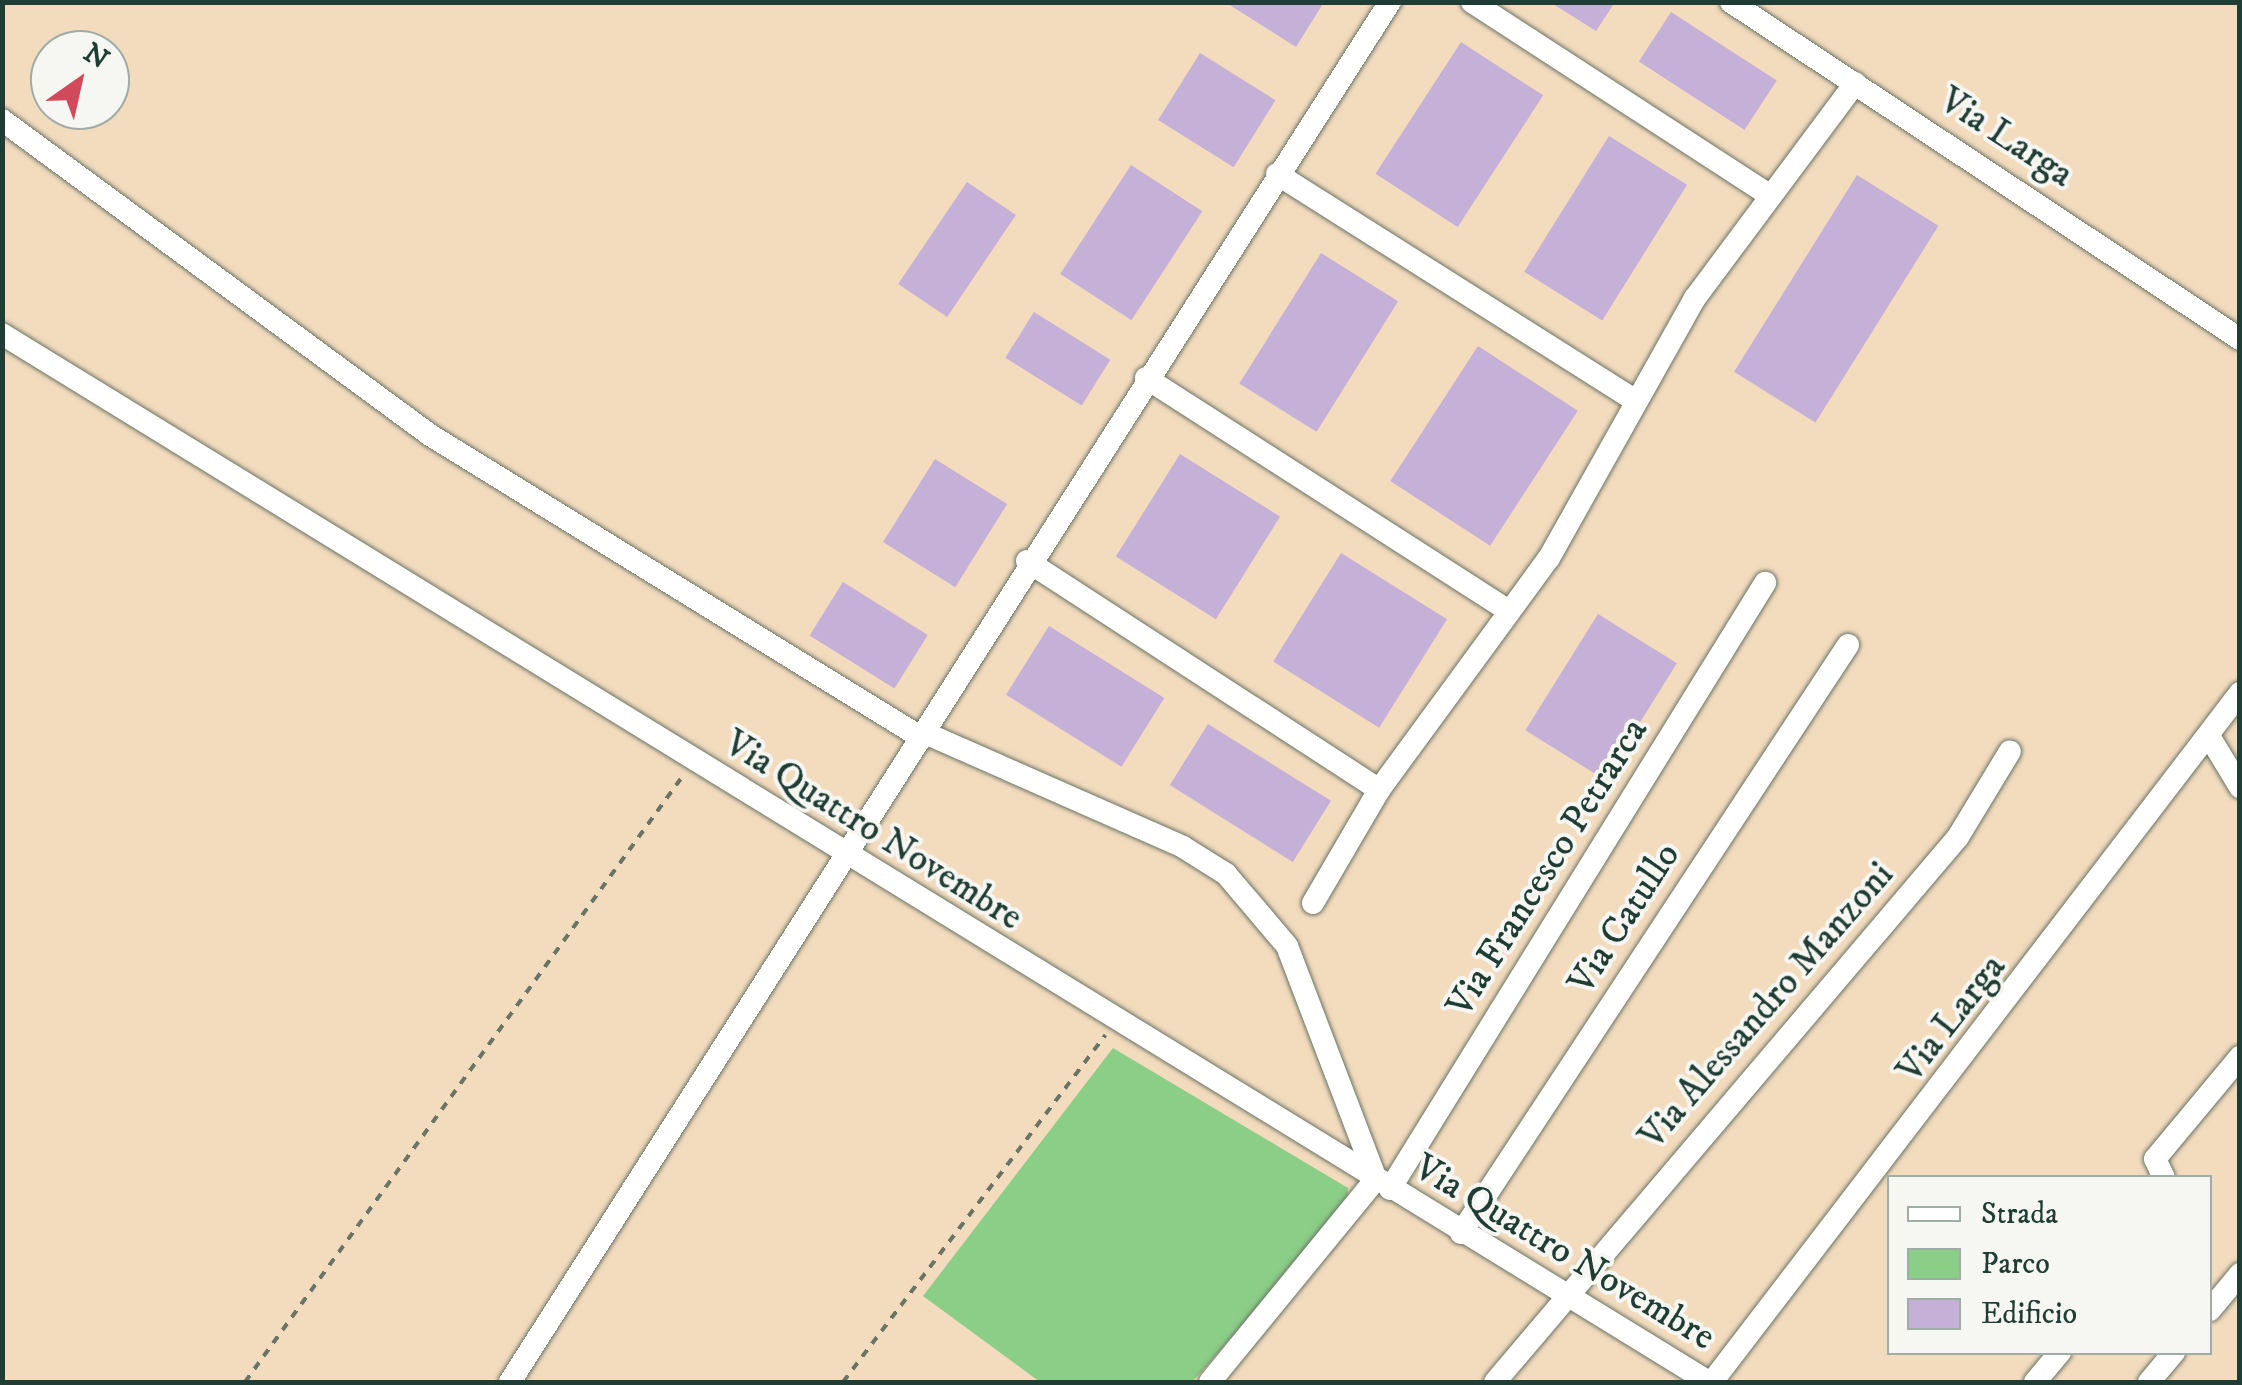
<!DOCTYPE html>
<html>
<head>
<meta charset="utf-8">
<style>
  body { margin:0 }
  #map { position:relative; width:2242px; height:1385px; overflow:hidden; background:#f3dbbe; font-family:"IM FELL DW Pica",serif }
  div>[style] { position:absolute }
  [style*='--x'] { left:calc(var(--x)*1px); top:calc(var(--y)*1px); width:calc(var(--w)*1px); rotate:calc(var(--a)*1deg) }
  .green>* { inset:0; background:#8bce87 }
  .building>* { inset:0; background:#c5b0d8; transform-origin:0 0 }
  .path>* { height:4px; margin-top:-2px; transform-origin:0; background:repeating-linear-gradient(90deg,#697464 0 8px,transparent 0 16px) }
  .roads { filter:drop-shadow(0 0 2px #697464) drop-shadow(0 0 2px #697464) }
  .minor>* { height:22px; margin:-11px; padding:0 11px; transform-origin:11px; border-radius:11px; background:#fff }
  span { translate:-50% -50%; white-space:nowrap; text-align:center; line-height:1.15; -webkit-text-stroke:8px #f6f6f2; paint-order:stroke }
  .street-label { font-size:38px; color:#1f3d34 }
  .frame { position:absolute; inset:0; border:5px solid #1f3d34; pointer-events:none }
  .legend { position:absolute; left:1887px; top:1175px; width:325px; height:180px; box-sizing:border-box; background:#f6f6f2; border:2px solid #a0aca6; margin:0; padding:12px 18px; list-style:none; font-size:30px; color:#1f3d34 }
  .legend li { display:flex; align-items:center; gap:20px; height:50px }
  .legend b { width:50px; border:2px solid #a0aca6 }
  .north { position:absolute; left:30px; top:30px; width:100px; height:100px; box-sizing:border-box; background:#f6f6f2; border:2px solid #a0aca6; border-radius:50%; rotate:34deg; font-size:28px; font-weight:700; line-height:40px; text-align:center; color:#1f3d34 }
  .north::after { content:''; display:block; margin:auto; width:35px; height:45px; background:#d1495b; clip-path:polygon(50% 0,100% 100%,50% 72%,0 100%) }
</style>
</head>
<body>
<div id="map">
  <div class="green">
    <div style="clip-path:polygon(1113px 1048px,1348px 1188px,1347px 1206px,1192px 1382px,1040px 1382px,923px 1296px)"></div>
  </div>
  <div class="building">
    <div style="clip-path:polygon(1225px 2px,1324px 2px,1296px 47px)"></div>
    <div style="clip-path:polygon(1550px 2px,1615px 2px,1596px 31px)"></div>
    <div style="left:1671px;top:12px;width:126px;height:59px;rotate:33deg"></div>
    <div style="left:1461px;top:42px;width:98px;height:157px;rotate:33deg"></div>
    <div style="left:1200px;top:53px;width:89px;height:79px;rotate:32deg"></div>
    <div style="left:1609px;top:136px;width:92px;height:160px;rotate:32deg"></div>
    <div style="left:1131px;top:165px;width:85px;height:130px;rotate:33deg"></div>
    <div style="left:1857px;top:175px;width:96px;height:232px;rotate:32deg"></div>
    <div style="left:967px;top:182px;width:59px;height:123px;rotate:34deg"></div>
    <div style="left:1321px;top:253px;width:91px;height:154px;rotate:32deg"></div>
    <div style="left:1034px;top:312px;width:90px;height:54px;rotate:32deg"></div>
    <div style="left:1478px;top:346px;width:119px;height:161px;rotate:33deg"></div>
    <div style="left:1180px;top:454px;width:118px;height:121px;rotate:32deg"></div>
    <div style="left:935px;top:459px;width:85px;height:98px;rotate:32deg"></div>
    <div style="left:1341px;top:553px;width:125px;height:128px;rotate:32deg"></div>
    <div style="left:843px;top:582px;width:100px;height:63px;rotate:32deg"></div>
    <div style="left:1598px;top:614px;width:93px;height:137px;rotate:32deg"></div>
    <div style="left:1049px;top:626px;width:136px;height:81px;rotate:32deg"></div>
    <div style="left:1208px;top:724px;width:145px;height:72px;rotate:32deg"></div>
  </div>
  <div class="path">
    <div style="--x:245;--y:1382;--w:746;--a:-54.16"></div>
    <div style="--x:843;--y:1382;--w:435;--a:-52.9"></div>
  </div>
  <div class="roads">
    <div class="minor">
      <div style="--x:1472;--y:2;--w:353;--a:33"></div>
      <div style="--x:1731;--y:2;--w:610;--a:33.51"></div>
      <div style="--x:2;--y:120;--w:531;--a:36.35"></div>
      <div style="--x:430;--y:435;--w:578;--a:31.63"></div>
      <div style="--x:1277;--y:174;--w:421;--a:32.3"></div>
      <div style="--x:2;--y:334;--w:2003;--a:31.55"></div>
      <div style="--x:1146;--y:378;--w:430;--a:32.7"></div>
      <div style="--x:1027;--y:561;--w:420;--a:33"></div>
      <div style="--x:925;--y:733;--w:282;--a:23.8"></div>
      <div style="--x:1183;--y:847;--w:51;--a:32.1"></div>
      <div style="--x:1226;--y:874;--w:94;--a:49.7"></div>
      <div style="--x:1287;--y:946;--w:249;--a:69.1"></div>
      <div style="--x:1376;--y:1179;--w:262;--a:129.3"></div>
      <div style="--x:2209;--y:736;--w:60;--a:58.7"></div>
      <div style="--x:1313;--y:903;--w:131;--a:-59.7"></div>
      <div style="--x:1379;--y:790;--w:288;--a:-53.8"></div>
      <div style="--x:1549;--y:558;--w:298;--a:-60.7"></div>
      <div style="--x:1695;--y:298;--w:268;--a:-53.3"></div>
      <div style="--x:2164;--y:1178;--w:21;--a:-115"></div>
      <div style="--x:2155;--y:1159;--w:133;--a:-50.2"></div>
      <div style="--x:1390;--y:1189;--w:713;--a:-58.25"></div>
      <div style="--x:1461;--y:1233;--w:704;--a:-56.65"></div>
      <div style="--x:2210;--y:1310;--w:47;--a:-50.2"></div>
      <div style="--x:510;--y:1382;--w:1637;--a:-57.48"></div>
      <div style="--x:1495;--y:1382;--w:715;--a:-49.65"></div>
      <div style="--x:1958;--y:837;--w:100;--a:-58.8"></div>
      <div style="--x:1712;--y:1382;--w:868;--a:-52.54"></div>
      <div style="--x:2035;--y:1382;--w:39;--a:-50"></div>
      <div style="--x:2149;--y:1382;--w:39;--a:-50"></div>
    </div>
  </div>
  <div class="street-label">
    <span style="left:2006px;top:138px;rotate:33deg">Via Larga</span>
    <span style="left:873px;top:831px;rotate:32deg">Via Quattro Novembre</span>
    <span style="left:1548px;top:868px;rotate:-58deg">Via Francesco Petrarca</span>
    <span style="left:1625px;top:919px;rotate:-57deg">Via Catullo</span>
    <span style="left:1767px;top:1006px;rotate:-49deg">Via Alessandro Manzoni</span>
    <span style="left:1952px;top:1019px;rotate:-52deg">Via Larga</span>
    <span style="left:1564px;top:1253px;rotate:31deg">Via Quattro Novembre</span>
  </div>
  <div class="frame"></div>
  <ul class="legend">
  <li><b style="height:12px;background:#fff"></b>Strada</li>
  <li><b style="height:28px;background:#8bce87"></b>Parco</li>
  <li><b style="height:28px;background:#c5b0d8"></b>Edificio</li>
  </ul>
  <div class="north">N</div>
</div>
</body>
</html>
